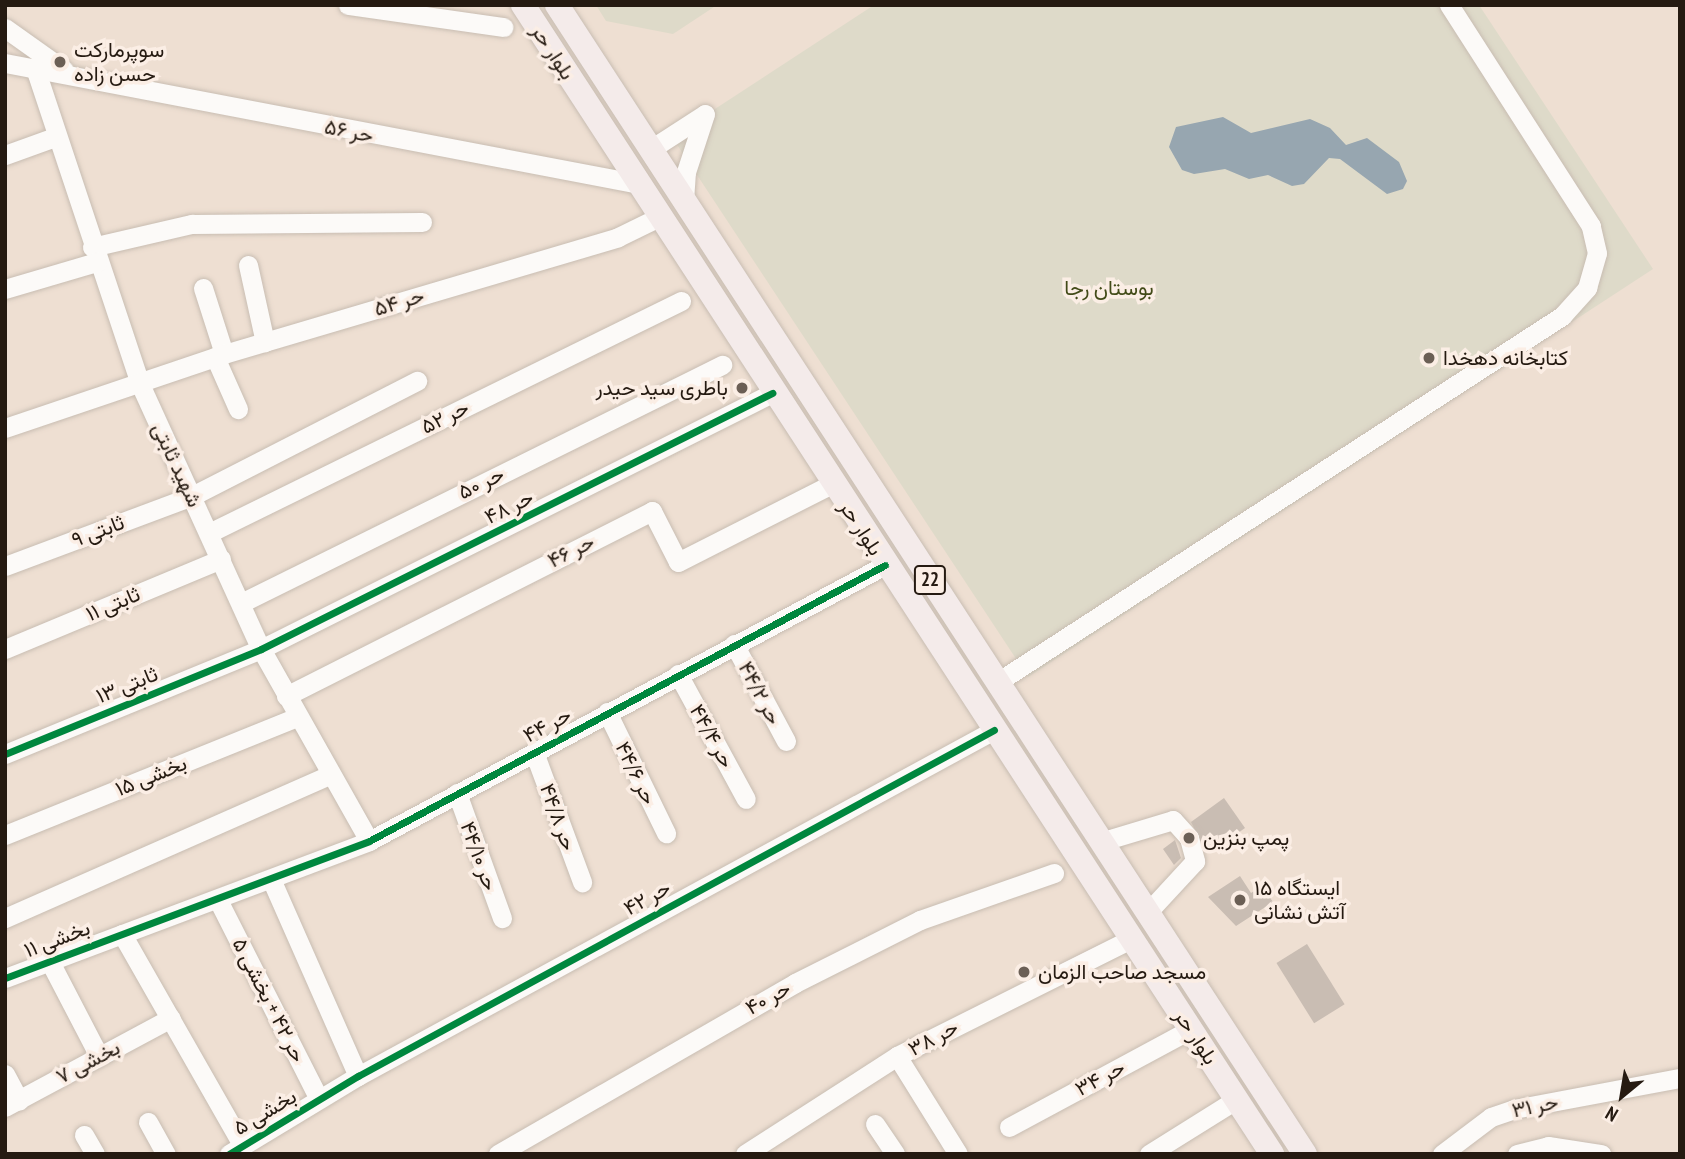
<!DOCTYPE html>
<html>
<head>
<meta charset="utf-8">
<style>
  body { margin:0 }
  #map { position:relative; width:1685px; height:1159px; overflow:hidden; background:#eedfd2; font-family:"PT Sans Narrow",Vazirmatn,sans-serif }
  div>[style] { position:absolute }
  [style*='--x'] { left:calc(var(--x)*1px); top:calc(var(--y)*1px); width:calc(var(--w)*1px); rotate:calc(var(--a)*1deg) }
  .green>* { inset:0; background:#dedac9 }
  .water>* { inset:0; background:#97a6b0 }
  .building>* { inset:0; background:#c9bdb3; transform-origin:0 0 }
  .roads { filter:drop-shadow(0 0 2px #c8bdb2) drop-shadow(0 0 2px #c8bdb2) }
  .minor>* { height:19px; margin:-9.5px; padding:0 9.5px; transform-origin:9.5px; border-radius:9.5px; background:#fcfaf8 }
  .major>* { height:24px; margin:-12px; padding:0 12px; transform-origin:12px; border-radius:12px; background:#f4ebea }
  .cycleway>* { height:7px; margin:-3.5px; padding:0 3.5px; transform-origin:3.5px; border-radius:3.5px; background:#00873e }
  .dots>* { width:19px; height:19px; translate:-50% -50%; box-sizing:border-box; border:4px solid #fbeee5; border-radius:50% }
  span { translate:-50% -50%; white-space:nowrap; text-align:center; line-height:1.15; -webkit-text-stroke:7px #fbeee5; paint-order:stroke }
  .shield-label span { padding:2px 5px; background:#fbeee5; border:2px solid; border-radius:5px; -webkit-text-stroke-width:0 }
  .shield-label { font-size:19px; color:#251a11; font-weight:700 }
  .poi-label { font-size:21px; color:#251a11 }
  .left { translate:0 -50%; text-align:left }
  .right { translate:-100% -50%; text-align:right }
  .street-label { font-size:21px; color:#251a11 }
  .park-label { font-size:21px; color:#424b18 }
  .frame { position:absolute; inset:0; border:7px solid #251a11; pointer-events:none }
  .north { position:absolute; left:1587px; top:1061px; width:70px; height:70px; -webkit-text-stroke:5px #fbeee5; paint-order:stroke; rotate:210deg; font-size:19px; font-weight:700; line-height:28px; text-align:center; color:#251a11 }
  .north::after { content:''; display:block; margin:auto; width:24px; height:32px; background:#251a11; clip-path:polygon(50% 0,100% 100%,50% 72%,0 100%) }
</style>
</head>
<body>
<div id="map">
  <div class="green">
    <div style="clip-path:polygon(596px 5px,717px 5px,673px 34px,606px 21px)"></div>
    <div style="clip-path:polygon(874px 5px,1479px 5px,1653px 269px,1028px 677px,672px 137px)"></div>
  </div>
  <div class="water">
    <div style="clip-path:polygon(1223px 117px,1251px 133px,1310px 119px,1330px 128px,1346px 145px,1367px 138px,1399px 162px,1407px 181px,1403px 189px,1387px 194px,1340px 159px,1329px 158px,1304px 184px,1292px 186px,1268px 175px,1249px 179px,1225px 169px,1194px 174px,1182px 170px,1169px 147px,1176px 127px)"></div>
  </div>
  <div class="building">
    <div style="clip-path:polygon(1224px 798px,1245px 828px,1213px 851px,1205px 850px,1191px 822px)"></div>
    <div style="clip-path:polygon(1175px 840px,1181px 858px,1174px 865px,1163px 849px)"></div>
    <div style="clip-path:polygon(1240px 876px,1251px 893px,1262px 886px,1273px 902px,1236px 926px,1208px 897px)"></div>
    <div style="left:1307px;top:944px;width:71px;height:36px;rotate:58deg"></div>
  </div>
  <div class="roads">
    <div class="minor">
      <div style="--x:348;--y:5;--w:157;--a:8.1"></div>
      <div style="--x:5;--y:28;--w:72;--a:35.4"></div>
      <div style="--x:5;--y:63;--w:640;--a:10.8"></div>
      <div style="--x:35;--y:68;--w:333;--a:71.6"></div>
      <div style="--x:140;--y:384;--w:291;--a:65.5"></div>
      <div style="--x:261;--y:649;--w:220;--a:60.6"></div>
      <div style="--x:651;--y:149;--w:64;--a:-32.9"></div>
      <div style="--x:5;--y:155;--w:53;--a:-19.8"></div>
      <div style="--x:684;--y:200;--w:28;--a:-86"></div>
      <div style="--x:686;--y:172;--w:61;--a:-71.9"></div>
      <div style="--x:92;--y:247;--w:103;--a:-13"></div>
      <div style="--x:192;--y:224;--w:230;--a:-0.5"></div>
      <div style="--x:248;--y:265;--w:79;--a:77.6"></div>
      <div style="--x:203;--y:288;--w:69;--a:72.3"></div>
      <div style="--x:5;--y:289;--w:96;--a:-16.4"></div>
      <div style="--x:215;--y:357;--w:57;--a:66.1"></div>
      <div style="--x:5;--y:428;--w:231;--a:-18.7"></div>
      <div style="--x:224;--y:354;--w:411;--a:-16.5"></div>
      <div style="--x:618;--y:237;--w:43;--a:-26"></div>
      <div style="--x:209;--y:533;--w:526;--a:-26.18"></div>
      <div style="--x:5;--y:566;--w:200;--a:-20.5"></div>
      <div style="--x:192;--y:496;--w:253;--a:-27.1"></div>
      <div style="--x:241;--y:603;--w:537;--a:-26.33"></div>
      <div style="--x:734;--y:644;--w:110;--a:61.8"></div>
      <div style="--x:5;--y:649;--w:234;--a:-22.6"></div>
      <div style="--x:678;--y:674;--w:142;--a:61.5"></div>
      <div style="--x:996;--y:683;--w:675;--a:-32.96"></div>
      <div style="--x:1562;--y:316;--w:38;--a:-48"></div>
      <div style="--x:1587;--y:288;--w:36;--a:-74"></div>
      <div style="--x:1597;--y:253;--w:28;--a:-103"></div>
      <div style="--x:1591;--y:226;--w:263;--a:-122.7"></div>
      <div style="--x:286;--y:696;--w:410;--a:-26.8"></div>
      <div style="--x:652;--y:511;--w:57;--a:63"></div>
      <div style="--x:678;--y:562;--w:173;--a:-26.9"></div>
      <div style="--x:607;--y:712;--w:135;--a:64"></div>
      <div style="--x:534;--y:752;--w:139;--a:69.7"></div>
      <div style="--x:5;--y:754;--w:277;--a:-22.3"></div>
      <div style="--x:261;--y:649;--w:572;--a:-26.61"></div>
      <div style="--x:457;--y:793;--w:133;--a:70.2"></div>
      <div style="--x:5;--y:835;--w:315;--a:-22"></div>
      <div style="--x:1100;--y:842;--w:76;--a:-16.8"></div>
      <div style="--x:1173;--y:820;--w:24;--a:48"></div>
      <div style="--x:1189;--y:838;--w:24;--a:75"></div>
      <div style="--x:1195;--y:861;--w:71;--a:132.7"></div>
      <div style="--x:271;--y:879;--w:215;--a:66.2"></div>
      <div style="--x:218;--y:900;--w:223;--a:63.1"></div>
      <div style="--x:5;--y:918;--w:356;--a:-23.8"></div>
      <div style="--x:122;--y:934;--w:244;--a:60.3"></div>
      <div style="--x:49;--y:960;--w:108;--a:62.5"></div>
      <div style="--x:5;--y:978;--w:389;--a:-20.6"></div>
      <div style="--x:369;--y:841;--w:585;--a:-28.14"></div>
      <div style="--x:897;--y:1056;--w:115;--a:58.1"></div>
      <div style="--x:5;--y:1074;--w:30;--a:62"></div>
      <div style="--x:5;--y:1107;--w:188;--a:-28.2"></div>
      <div style="--x:148;--y:1122;--w:37;--a:61"></div>
      <div style="--x:875;--y:1124;--w:36;--a:56"></div>
      <div style="--x:1009;--y:1127;--w:207;--a:-28.3"></div>
      <div style="--x:84;--y:1135;--w:22;--a:60"></div>
      <div style="--x:229;--y:1154;--w:151;--a:-31.2"></div>
      <div style="--x:358;--y:1076;--w:724;--a:-28.55"></div>
      <div style="--x:498;--y:1154;--w:343;--a:-29.9"></div>
      <div style="--x:795;--y:983;--w:140;--a:-26.7"></div>
      <div style="--x:920;--y:920;--w:142;--a:-19.3"></div>
      <div style="--x:745;--y:1154;--w:181;--a:-32.8"></div>
      <div style="--x:897;--y:1056;--w:262;--a:-26.6"></div>
      <div style="--x:1149;--y:1154;--w:104;--a:-32"></div>
      <div style="--x:1442;--y:1154;--w:61;--a:-37.1"></div>
      <div style="--x:1491;--y:1117;--w:24;--a:-19"></div>
      <div style="--x:1514;--y:1109;--w:169;--a:-10.6"></div>
      <div style="--x:1517;--y:1154;--w:32;--a:-14"></div>
      <div style="--x:1548;--y:1146;--w:54;--a:8.6"></div>
    </div>
    <div class="major">
      <div style="--x:523;--y:5;--w:1372;--a:56.9"></div>
      <div style="--x:557;--y:5;--w:1371;--a:56.94"></div>
    </div>
  </div>
  <div class="cycleway">
    <div style="--x:5;--y:754;--w:277;--a:-22.3"></div>
    <div style="--x:261;--y:649;--w:572;--a:-26.61"></div>
    <div style="--x:5;--y:978;--w:389;--a:-20.6"></div>
    <div style="--x:369;--y:841;--w:585;--a:-28.14"></div>
    <div style="--x:229;--y:1154;--w:151;--a:-31.2"></div>
    <div style="--x:358;--y:1076;--w:724;--a:-28.55"></div>
  </div>
  <div class="dots">
    <div style="left:60px;top:62px;background:#6b5f55"></div>
    <div style="left:1429px;top:358px;background:#6b5f55"></div>
    <div style="left:742px;top:388px;background:#6b5f55"></div>
    <div style="left:1189px;top:838px;background:#6b5f55"></div>
    <div style="left:1240px;top:900px;background:#6b5f55"></div>
    <div style="left:1024px;top:972px;background:#6b5f55"></div>
  </div>
  <div class="shield-label">
    <span style="left:930px;top:580px">22</span>
  </div>
  <div class="poi-label">
    <span class="left" style="left:74px;top:62px">سوپرمارکت<br>حسن زاده</span>
    <span class="left" style="left:1443px;top:358px">کتابخانه دهخدا</span>
    <span class="right" style="left:728px;top:388px">باطری سید حیدر</span>
    <span class="left" style="left:1203px;top:838px">پمپ بنزین</span>
    <span class="left" style="left:1254px;top:900px">ایستگاه ۱۵<br>آتش نشانی</span>
    <span class="left" style="left:1038px;top:972px">مسجد صاحب الزمان</span>
  </div>
  <div class="street-label">
    <span style="left:553px;top:52px;rotate:57deg">بلوار حر</span>
    <span style="left:349px;top:131px;rotate:11deg">حر ۵۶</span>
    <span style="left:399px;top:302px;rotate:-17deg">حر ۵۴</span>
    <span style="left:445px;top:417px;rotate:-26deg">حر ۵۲</span>
    <span style="left:177px;top:465px;rotate:65deg">شهید ثابتی</span>
    <span style="left:481px;top:483px;rotate:-26deg">حر ۵۰</span>
    <span style="left:509px;top:507px;rotate:-26deg">حر ۴۸</span>
    <span style="left:861px;top:528px;rotate:57deg">بلوار حر</span>
    <span style="left:98px;top:531px;rotate:-21deg">ثابتی ۹</span>
    <span style="left:571px;top:551px;rotate:-27deg">حر ۴۶</span>
    <span style="left:113px;top:604px;rotate:-23deg">ثابتی ۱۱</span>
    <span style="left:127px;top:685px;rotate:-22deg">ثابتی ۱۳</span>
    <span style="left:760px;top:693px;rotate:62deg">حر ۴۴/۲</span>
    <span style="left:547px;top:725px;rotate:-28deg">حر ۴۴</span>
    <span style="left:712px;top:736px;rotate:61deg">حر ۴۴/۴</span>
    <span style="left:636px;top:773px;rotate:64deg">حر ۴۴/۶</span>
    <span style="left:151px;top:776px;rotate:-22deg">بخشی ۱۵</span>
    <span style="left:558px;top:817px;rotate:70deg">حر ۴۴/۸</span>
    <span style="left:479px;top:856px;rotate:70deg">حر ۴۴/۱۰</span>
    <span style="left:647px;top:898px;rotate:-29deg">حر ۴۲</span>
    <span style="left:57px;top:939px;rotate:-21deg">بخشی ۱۱</span>
    <span style="left:768px;top:998px;rotate:-29deg">حر ۴۰</span>
    <span style="left:269px;top:1000px;rotate:63deg">حر ۴۲ + بخشی ۵</span>
    <span style="left:1196px;top:1037px;rotate:57deg">بلوار حر</span>
    <span style="left:933px;top:1038px;rotate:-28deg">حر ۳۸</span>
    <span style="left:88px;top:1062px;rotate:-28deg">بخشی ۷</span>
    <span style="left:1100px;top:1078px;rotate:-28deg">حر ۳۴</span>
    <span style="left:1535px;top:1106px;rotate:-12deg">حر ۳۱</span>
    <span style="left:265px;top:1112px;rotate:-31deg">بخشی ۵</span>
  </div>
  <div class="park-label">
    <span style="left:1109px;top:288px">بوستان رجا</span>
  </div>
  <div class="frame"></div>
  <div class="north">N</div>
</div>
</body>
</html>
